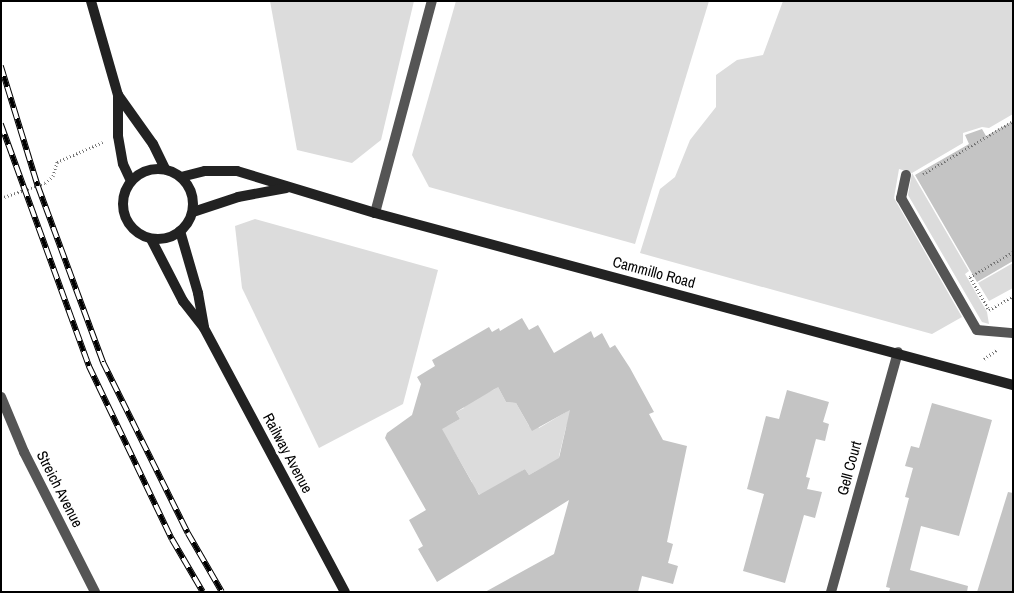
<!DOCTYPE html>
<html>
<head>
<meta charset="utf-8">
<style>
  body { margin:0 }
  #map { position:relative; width:1014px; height:593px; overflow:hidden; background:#fff; font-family:"Archivo Narrow",sans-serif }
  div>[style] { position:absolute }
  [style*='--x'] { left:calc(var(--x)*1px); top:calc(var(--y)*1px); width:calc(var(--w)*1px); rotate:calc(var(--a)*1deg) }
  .green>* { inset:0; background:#dcdcdc }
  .building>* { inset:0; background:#c4c4c4 }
  .path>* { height:3px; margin-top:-1.5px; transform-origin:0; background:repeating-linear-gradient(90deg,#777 0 1px,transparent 0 3.5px) }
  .service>* { height:10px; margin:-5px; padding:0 5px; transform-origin:5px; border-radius:5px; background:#555 }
  .minor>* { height:10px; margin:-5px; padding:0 5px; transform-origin:5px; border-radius:5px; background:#555 }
  .tertiary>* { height:10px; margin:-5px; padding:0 5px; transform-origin:5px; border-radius:5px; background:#555 }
  .secondary>* { height:10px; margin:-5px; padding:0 5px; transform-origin:5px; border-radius:5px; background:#222 }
  .secondary>.ring { margin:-5px; padding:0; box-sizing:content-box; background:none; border:10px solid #222; border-radius:50% }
  .rail>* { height:5.5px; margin-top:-2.75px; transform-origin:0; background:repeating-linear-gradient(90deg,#fff 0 11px,#000 0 22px); box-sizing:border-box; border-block:1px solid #000 }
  span { translate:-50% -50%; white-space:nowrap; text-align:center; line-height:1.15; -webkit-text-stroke:5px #fff; paint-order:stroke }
  .street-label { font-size:15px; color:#000 }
  .frame { position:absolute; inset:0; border:2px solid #000; pointer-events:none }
</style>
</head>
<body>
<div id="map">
  <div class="green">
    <div style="clip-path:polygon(270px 1px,414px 1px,381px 140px,352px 163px,297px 150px)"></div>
    <div style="clip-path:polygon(456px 1px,709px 1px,635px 244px,429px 187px,412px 155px)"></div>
    <div style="clip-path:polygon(783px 1px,1013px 1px,1013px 114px,989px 128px,982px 127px,963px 133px,963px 143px,912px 173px,969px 271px,965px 274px,987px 312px,989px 324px,982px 322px,908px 195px,912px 173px,899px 169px,894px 198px,962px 317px,932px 334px,640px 253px,660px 189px,675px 177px,690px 140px,716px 107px,716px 75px,737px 60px,763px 55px)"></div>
    <div style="clip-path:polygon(255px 219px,438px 270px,403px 404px,319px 448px,242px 288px,235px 226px)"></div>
    <div style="clip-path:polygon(1013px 263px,1013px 288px,989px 301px,978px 283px)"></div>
    <div style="clip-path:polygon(497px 385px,506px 402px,516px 403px,529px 426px,535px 422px,539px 428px,566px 412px,582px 398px,566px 427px,559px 456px,574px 481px,561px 469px,547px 465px,529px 475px,525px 469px,481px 497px,476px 490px,473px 490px,472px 482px,453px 449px,435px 425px,447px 426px,460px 419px,456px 412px,464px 408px,462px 405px,495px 389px)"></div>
  </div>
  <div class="building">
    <div style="clip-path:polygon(1013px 121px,1013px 261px,977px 282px,915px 175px,969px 144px,965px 135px,982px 129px,986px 136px)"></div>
    <div style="clip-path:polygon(evenodd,522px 318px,529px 330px,538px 325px,554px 353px,591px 331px,594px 338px,602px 333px,610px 348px,615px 345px,630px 368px,654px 412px,649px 414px,663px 440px,687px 446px,667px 542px,673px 544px,668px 563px,678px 566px,673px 584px,642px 576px,638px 592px,485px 592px,554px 554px,569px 500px,437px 582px,418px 549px,423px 546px,409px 520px,426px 510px,385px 438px,387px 433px,412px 415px,421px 384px,417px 377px,435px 366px,432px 360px,489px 327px,492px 332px,499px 328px,500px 331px,522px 318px,498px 387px,506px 402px,516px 403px,532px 431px,570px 410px,559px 458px,529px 475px,525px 469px,479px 495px,442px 429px,460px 419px,456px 412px,498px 387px)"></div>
    <div style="clip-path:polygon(787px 390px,829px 402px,823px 422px,829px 424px,825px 441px,816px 439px,806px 477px,810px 478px,807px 489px,822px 492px,815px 518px,804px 515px,785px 583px,743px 571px,764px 494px,747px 489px,766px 416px,779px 419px)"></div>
    <div style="clip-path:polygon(932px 403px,992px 420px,959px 536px,921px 526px,910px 570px,968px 586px,967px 592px,889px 592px,890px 588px,886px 587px,888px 578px,909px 498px,905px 497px,913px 468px,905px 466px,911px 446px,919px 448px)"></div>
    <div style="clip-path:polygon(1008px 492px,1013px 493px,1013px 592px,977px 592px)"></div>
  </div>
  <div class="path">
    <div style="--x:923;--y:174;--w:104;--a:-30.5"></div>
    <div style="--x:1;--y:198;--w:46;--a:-18.8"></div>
    <div style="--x:45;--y:183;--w:11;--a:-41"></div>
    <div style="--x:53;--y:176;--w:15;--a:-74"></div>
    <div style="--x:57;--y:162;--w:50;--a:-23.5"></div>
    <div style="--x:1013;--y:252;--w:50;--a:149.8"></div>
    <div style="--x:970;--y:277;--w:38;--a:60"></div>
    <div style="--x:989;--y:310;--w:28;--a:-30"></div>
    <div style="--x:984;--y:359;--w:17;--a:-36"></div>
  </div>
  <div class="service">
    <div style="--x:906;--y:175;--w:24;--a:102"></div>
    <div style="--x:901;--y:198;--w:152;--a:60.1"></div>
    <div style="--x:977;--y:330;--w:36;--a:5"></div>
    <div style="--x:375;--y:213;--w:220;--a:-75"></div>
  </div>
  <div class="minor">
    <div style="--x:831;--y:592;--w:249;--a:-74.4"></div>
  </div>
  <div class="tertiary">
    <div style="--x:1;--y:397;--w:60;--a:67.3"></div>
    <div style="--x:24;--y:452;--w:157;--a:63.1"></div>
  </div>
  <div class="secondary">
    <div style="--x:91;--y:1;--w:98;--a:74"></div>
    <div style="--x:118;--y:95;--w:41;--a:90"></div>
    <div style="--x:118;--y:136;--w:28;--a:80"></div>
    <div style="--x:123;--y:164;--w:19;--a:65"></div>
    <div style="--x:118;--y:95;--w:60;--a:54.5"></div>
    <div style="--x:153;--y:144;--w:28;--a:64"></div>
    <div class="ring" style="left:123px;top:169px;width:60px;height:60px"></div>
    <div style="--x:181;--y:177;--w:25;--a:-14"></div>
    <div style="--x:205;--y:171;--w:32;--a:0"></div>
    <div style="--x:237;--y:171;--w:144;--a:16.9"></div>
    <div style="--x:375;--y:213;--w:661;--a:15.09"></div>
    <div style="--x:193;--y:212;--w:47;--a:-18.4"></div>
    <div style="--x:238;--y:197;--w:49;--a:-10.6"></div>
    <div style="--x:180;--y:231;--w:65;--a:73.8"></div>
    <div style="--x:198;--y:293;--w:35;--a:80"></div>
    <div style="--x:151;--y:239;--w:70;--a:62.7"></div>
    <div style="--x:183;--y:301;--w:34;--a:52"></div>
    <div style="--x:204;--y:328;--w:299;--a:61.9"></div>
  </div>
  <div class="rail">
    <div style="--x:1;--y:66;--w:126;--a:72.9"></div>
    <div style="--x:38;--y:186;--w:188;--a:69.7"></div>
    <div style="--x:103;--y:362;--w:191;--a:63.6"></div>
    <div style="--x:188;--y:533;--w:68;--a:60"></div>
    <div style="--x:1;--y:124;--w:258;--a:70"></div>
    <div style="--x:89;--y:366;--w:192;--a:64.4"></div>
    <div style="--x:172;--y:539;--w:61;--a:59.7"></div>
  </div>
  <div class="street-label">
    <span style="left:654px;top:272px;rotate:15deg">Cammillo Road</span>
    <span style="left:288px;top:453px;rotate:62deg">Railway Avenue</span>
    <span style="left:849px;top:468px;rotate:-75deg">Gell Court</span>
    <span style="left:60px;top:489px;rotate:63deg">Streich Avenue</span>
  </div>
  <div class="frame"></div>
</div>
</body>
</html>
